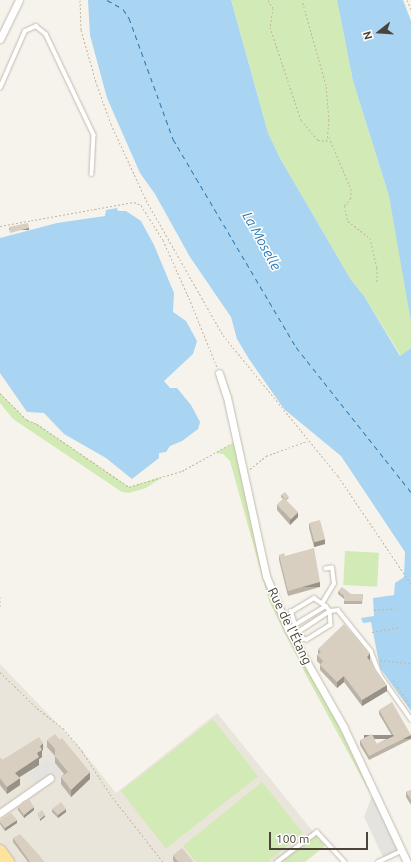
<!DOCTYPE html>
<html>
<head>
<meta charset="utf-8">
<style>
  body { margin:0 }
  #map { position:relative; width:411px; height:862px; overflow:hidden; background:#f6f3ec; font-family:Ubuntu,sans-serif }
  div>[style] { position:absolute }
  [style*='--x'] { left:calc(var(--x)*1px); top:calc(var(--y)*1px); width:calc(var(--w)*1px); rotate:calc(var(--a)*1deg) }
  .residential>* { inset:0; background:#eae5da }
  .green>* { inset:0; background:#d2eab5; transform-origin:0 0 }
  .parking>* { inset:0; background:#e5e3e0 }
  .water>* { inset:0; background:#a9d4f2 }
  .ferry>* { height:1px; margin-top:-0.5px; transform-origin:0; background:repeating-linear-gradient(90deg,#2e7ab2 0 5px,transparent 0 9px) }
  .path>* { height:1px; margin-top:-0.5px; transform-origin:0; background:repeating-linear-gradient(90deg,#c4b79f 0 2px,transparent 0 4px) }
  .roads { filter:drop-shadow(0 0 1px #c2bbae) drop-shadow(0 0 1px #c2bbae) }
  .service>* { height:3.5px; margin:-1.75px; padding:0 1.75px; transform-origin:1.75px; border-radius:1.75px; background:#fff }
  .minor>* { height:7px; margin:-3.5px; padding:0 3.5px; transform-origin:3.5px; border-radius:3.5px; background:#fff }
  .primary>* { height:12px; margin:-6px; padding:0 6px; transform-origin:6px; border-radius:6px; background:#ffe39c }
  .wall>* { inset:0; background:#bab2a6 }
  .shaded-wall>* { inset:0; background:#979187; transform-origin:0 0 }
  .building>* { inset:0; background:#d8cfc1; transform-origin:0 0 }
  span { translate:-50% -50%; white-space:nowrap; text-align:center; line-height:1.15; -webkit-text-stroke:3px #fff; paint-order:stroke }
  .street-label { font-size:13px; color:#4b4439 }
  .water-label { font-size:14px; color:#2e7ab2; font-style:italic }
  .north { position:absolute; left:359px; top:12px; width:40px; height:40px; -webkit-text-stroke:3px #fff; paint-order:stroke; rotate:253deg; font-size:11px; font-weight:700; line-height:16px; text-align:center; color:#4b4439 }
  .north::after { content:''; display:block; margin:auto; width:14px; height:18px; background:#4b4439; clip-path:polygon(50% 0,100% 100%,50% 72%,0 100%) }
  .scale { position:absolute; left:269px; top:832px; width:99px; height:18px; box-sizing:border-box; border:2px solid #4b4439; border-top:0; padding-left:5px; font-size:12px; line-height:14px; white-space:nowrap; color:#4b4439; -webkit-text-stroke:3px #fff; paint-order:stroke }
</style>
</head>
<body>
<div id="map">
  <div class="residential">
    <div style="clip-path:polygon(0 664px,77px 744px,116px 793px,217px 713px,315px 834px,281px 862px,0 862px)"></div>
  </div>
  <div class="green">
    <div style="clip-path:polygon(231px 0,337px 0,353px 81px,389px 196px,400px 253px,411px 322px,411px 348px,401px 356px,364px 296px,351px 280px,281px 160px,268px 133px)"></div>
    <div style="clip-path:polygon(0 393px,27px 420px,37px 424px,129px 487px,164px 476px,146px 488px,129px 493px,122px 492px,13px 419px,0 403px)"></div>
    <div style="clip-path:polygon(236px 441px,266px 576px,288px 629px,374px 791px,370px 793px,306px 675px,269px 601px,230px 461px,223px 454px,215px 453px)"></div>
    <div style="left:345px;top:551px;width:34px;height:34px;rotate:3deg"></div>
    <div style="left:213px;top:719px;width:73px;height:117px;rotate:52deg"></div>
    <div style="clip-path:polygon(262px 782px,303px 833px,267px 862px,196px 862px,183px 846px)"></div>
    <div style="clip-path:polygon(315px 834px,325px 846px,305px 862px,281px 862px)"></div>
  </div>
  <div class="parking">
    <div style="clip-path:polygon(50px 757px,63px 774px,55px 780px,51px 774px,37px 785px,28px 774px)"></div>
    <div style="clip-path:polygon(374px 791px,402px 851px,384px 859px,364px 817px)"></div>
  </div>
  <div class="water">
    <div style="clip-path:polygon(88px 0,231px 0,268px 133px,281px 160px,351px 280px,364px 296px,400px 356px,411px 348px,411px 711px,380px 668px,371px 622px,363px 623px,361px 618px,374px 616px,373px 598px,394px 595px,395px 583px,404px 577px,405px 552px,341px 456px,284px 409px,249px 359px,237px 339px,231px 317px,190px 257px,155px 194px,140px 173px,107px 98px,90px 35px)"></div>
    <div style="clip-path:polygon(337px 0,403px 0,411px 21px,411px 322px,389px 196px,353px 81px)"></div>
    <div style="clip-path:polygon(117px 208px,118px 211px,126px 211px,141px 221px,154px 245px,174px 293px,173px 312px,186px 321px,197px 341px,193px 354px,164px 381px,170px 388px,177px 388px,191px 405px,200px 422px,198px 429px,182px 441px,170px 446px,166px 452px,159px 453px,159px 458px,132px 479px,106px 458px,64px 434px,44px 413px,27px 412px,0 373px,0 238px,57px 223px,105px 216px,106px 210px)"></div>
  </div>
  <div class="ferry">
    <div style="--x:107;--y:0;--w:18;--a:29"></div>
    <div style="--x:123;--y:9;--w:11;--a:56"></div>
    <div style="--x:129;--y:18;--w:129;--a:70"></div>
    <div style="--x:173;--y:139;--w:242;--a:59.4"></div>
    <div style="--x:296;--y:347;--w:185;--a:51.6"></div>
  </div>
  <div class="path">
    <div style="--x:80;--y:0;--w:30;--a:88"></div>
    <div style="--x:81;--y:30;--w:57;--a:73.8"></div>
    <div style="--x:97;--y:85;--w:41;--a:70.3"></div>
    <div style="--x:111;--y:124;--w:84;--a:65.3"></div>
    <div style="--x:146;--y:200;--w:155;--a:60.3"></div>
    <div style="--x:223;--y:335;--w:182;--a:50.8"></div>
    <div style="--x:338;--y:476;--w:130;--a:55.9"></div>
    <div style="--x:268;--y:0;--w:9;--a:58"></div>
    <div style="--x:273;--y:8;--w:19;--a:99"></div>
    <div style="--x:270;--y:27;--w:98;--a:71.6"></div>
    <div style="--x:301;--y:120;--w:26;--a:50"></div>
    <div style="--x:318;--y:140;--w:9;--a:6"></div>
    <div style="--x:327;--y:141;--w:21;--a:-85"></div>
    <div style="--x:329;--y:120;--w:35;--a:-95"></div>
    <div style="--x:326;--y:85;--w:88;--a:-105.8"></div>
    <div style="--x:407;--y:0;--w:10;--a:66"></div>
    <div style="--x:329;--y:137;--w:56;--a:67.1"></div>
    <div style="--x:351;--y:189;--w:9;--a:90"></div>
    <div style="--x:351;--y:198;--w:11;--a:131"></div>
    <div style="--x:344;--y:206;--w:16;--a:75"></div>
    <div style="--x:348;--y:221;--w:28;--a:38"></div>
    <div style="--x:370;--y:238;--w:31;--a:77"></div>
    <div style="--x:377;--y:268;--w:15;--a:90"></div>
    <div style="--x:0;--y:226;--w:136;--a:-10.2"></div>
    <div style="--x:134;--y:202;--w:8;--a:23"></div>
    <div style="--x:141;--y:205;--w:41;--a:57.8"></div>
    <div style="--x:163;--y:240;--w:64;--a:65.9"></div>
    <div style="--x:189;--y:298;--w:74;--a:67.9"></div>
    <div style="--x:0;--y:393;--w:38;--a:45"></div>
    <div style="--x:27;--y:420;--w:11;--a:22"></div>
    <div style="--x:37;--y:424;--w:112;--a:34.4"></div>
    <div style="--x:129;--y:487;--w:55;--a:-16.8"></div>
    <div style="--x:182;--y:471;--w:56;--a:-28.9"></div>
    <div style="--x:250;--y:469;--w:21;--a:-39"></div>
    <div style="--x:266;--y:456;--w:44;--a:-20.1"></div>
    <div style="--x:0;--y:597;--w:9;--a:90"></div>
    <div style="--x:374;--y:610;--w:21;--a:-5"></div>
    <div style="--x:372;--y:632;--w:29;--a:-10"></div>
    <div style="--x:380;--y:660;--w:31;--a:6"></div>
    <div style="--x:0;--y:672;--w:52;--a:44.2"></div>
    <div style="--x:37;--y:708;--w:33;--a:38"></div>
    <div style="--x:63;--y:728;--w:30;--a:50"></div>
    <div style="--x:82;--y:751;--w:51;--a:56.9"></div>
    <div style="--x:110;--y:794;--w:86;--a:52.1"></div>
    <div style="--x:393;--y:680;--w:32;--a:56"></div>
  </div>
  <div class="roads">
    <div class="service">
      <div style="--x:0;--y:88;--w:62;--a:-66.3"></div>
      <div style="--x:25;--y:31;--w:12;--a:-24"></div>
      <div style="--x:36;--y:26;--w:13;--a:39"></div>
      <div style="--x:46;--y:34;--w:112;--a:64.6"></div>
      <div style="--x:94;--y:135;--w:39;--a:93"></div>
      <div style="--x:323;--y:602;--w:21;--a:-59"></div>
      <div style="--x:334;--y:584;--w:16;--a:-97"></div>
      <div style="--x:332;--y:568;--w:6;--a:171"></div>
      <div style="--x:295;--y:625;--w:14;--a:-107"></div>
      <div style="--x:291;--y:612;--w:27;--a:-31"></div>
      <div style="--x:314;--y:598;--w:14;--a:34"></div>
      <div style="--x:288;--y:629;--w:44;--a:-31.2"></div>
      <div style="--x:326;--y:606;--w:6;--a:51"></div>
      <div style="--x:330;--y:611;--w:8;--a:-7"></div>
      <div style="--x:338;--y:610;--w:53;--a:51.2"></div>
      <div style="--x:371;--y:651;--w:26;--a:69"></div>
      <div style="--x:380;--y:675;--w:54;--a:54.8"></div>
      <div style="--x:292;--y:636;--w:45;--a:-33.3"></div>
      <div style="--x:330;--y:611;--w:14;--a:86"></div>
      <div style="--x:331;--y:625;--w:28;--a:148"></div>
      <div style="--x:307;--y:640;--w:4;--a:-166"></div>
      <div style="--x:303;--y:639;--w:9;--a:-131"></div>
      <div style="--x:277;--y:862;--w:50;--a:-36.9"></div>
      <div style="--x:317;--y:832;--w:41;--a:47"></div>
      <div style="--x:378;--y:862;--w:26;--a:-25"></div>
    </div>
    <div class="minor">
      <div style="--x:0;--y:39;--w:43;--a:-64"></div>
      <div style="--x:219;--y:373;--w:25;--a:72"></div>
      <div style="--x:227;--y:397;--w:183;--a:77.7"></div>
      <div style="--x:266;--y:576;--w:57;--a:67.5"></div>
      <div style="--x:288;--y:629;--w:112;--a:60.4"></div>
      <div style="--x:343;--y:726;--w:150;--a:64.8"></div>
      <div style="--x:0;--y:813;--w:61;--a:-35"></div>
    </div>
    <div class="primary">
      <div style="--x:0;--y:851;--w:14;--a:54"></div>
    </div>
  </div>
  <div class="wall">
    <div style="clip-path:polygon(281px 495px,289px 498px,286px 500px,298px 517px,290px 525px,277px 510px,277px 505px,283px 499px,281px 497px)"></div>
    <div style="clip-path:polygon(309px 523px,325px 544px,314px 547px,309px 528px)"></div>
    <div style="clip-path:polygon(279px 555px,285px 556px,320px 587px,288px 596px,279px 560px)"></div>
    <div style="clip-path:polygon(338px 591px,351px 594px,363px 594px,362px 604px,344px 604px,344px 599px,338px 594px)"></div>
    <div style="clip-path:polygon(318px 649px,370px 659px,370px 660px,387px 691px,362px 706px,344px 682px,337px 688px,320px 670px,320px 664px,317px 661px,317px 655px,318px 655px)"></div>
    <div style="clip-path:polygon(379px 710px,411px 739px,369px 760px,360px 745px,360px 740px,377px 744px,392px 736px,379px 714px)"></div>
    <div style="clip-path:polygon(47px 740px,90px 779px,71px 797px,61px 784px,61px 777px,64px 774px,55px 763px,55px 756px,47px 747px)"></div>
    <div style="clip-path:polygon(43px 750px,42px 751px,42px 757px,39px 759px,39px 765px,19px 777px,20px 785px,7px 794px,0 785px,0 758px,2px 760px)"></div>
    <div style="clip-path:polygon(411px 790px,411px 805px,406px 797px,406px 792px)"></div>
    <div style="clip-path:polygon(18px 807px,34px 810px,24px 818px,18px 810px)"></div>
    <div style="clip-path:polygon(52px 809px,66px 812px,58px 818px,52px 812px)"></div>
    <div style="clip-path:polygon(0 820px,17px 823px,5px 831px,0 824px)"></div>
    <div style="clip-path:polygon(13px 838px,44px 862px,28px 862px,13px 842px)"></div>
    <div style="clip-path:polygon(173px 855px,193px 862px,174px 862px,173px 860px)"></div>
  </div>
  <div class="shaded-wall">
    <div style="left:29px;top:228px;width:2px;height:20px;rotate:90deg"></div>
    <div style="clip-path:polygon(298px 512px,298px 517px,290px 525px,290px 520px)"></div>
    <div style="clip-path:polygon(325px 539px,325px 544px,314px 547px,314px 542px)"></div>
    <div style="left:320px;top:582px;width:5px;height:33px;rotate:90deg"></div>
    <div style="clip-path:polygon(370px 653px,370px 659px,367px 663px,367px 657px)"></div>
    <div style="clip-path:polygon(344px 676px,344px 682px,337px 688px,337px 682px)"></div>
    <div style="clip-path:polygon(387px 685px,387px 691px,362px 706px,362px 700px)"></div>
    <div style="left:411px;top:735px;width:4px;height:47px;rotate:90deg"></div>
    <div style="clip-path:polygon(43px 743px,43px 750px,42px 751px,42px 757px,39px 759px,39px 765px,15px 780px,15px 773px,37px 753px,40px 746px)"></div>
    <div style="clip-path:polygon(90px 772px,90px 779px,71px 797px,71px 790px)"></div>
    <div style="clip-path:polygon(20px 778px,20px 785px,7px 794px,7px 787px)"></div>
    <div style="clip-path:polygon(34px 807px,34px 810px,24px 818px,24px 815px)"></div>
    <div style="clip-path:polygon(66px 809px,66px 812px,58px 818px,58px 815px)"></div>
    <div style="clip-path:polygon(45px 815px,45px 817px,40px 821px,40px 819px)"></div>
    <div style="clip-path:polygon(17px 820px,17px 823px,5px 831px,5px 828px)"></div>
  </div>
  <div class="building">
    <div style="clip-path:polygon(28px 223px,29px 228px,10px 233px,9px 227px)"></div>
    <div style="clip-path:polygon(285px 492px,289px 497px,285px 499px,281px 495px)"></div>
    <div style="left:284px;top:498px;width:20px;height:10px;rotate:45deg"></div>
    <div style="left:320px;top:520px;width:20px;height:11px;rotate:75deg"></div>
    <div style="clip-path:polygon(314px 548px,320px 582px,288px 591px,279px 555px,284px 553px,285px 556px)"></div>
    <div style="clip-path:polygon(342px 587px,351px 594px,363px 594px,362px 601px,344px 601px,344px 596px,338px 591px)"></div>
    <div style="clip-path:polygon(344px 624px,370px 653px,367px 657px,387px 685px,362px 700px,344px 676px,337px 682px,320px 665px,323px 661px,317px 655px,321px 652px,318px 649px)"></div>
    <div style="clip-path:polygon(392px 702px,411px 735px,369px 756px,360px 740px,372px 734px,377px 744px,394px 736px,379px 710px)"></div>
    <div style="clip-path:polygon(55px 734px,60px 740px,62px 738px,90px 772px,71px 790px,61px 777px,68px 772px,55px 756px,55px 749px,47px 740px)"></div>
    <div style="clip-path:polygon(39px 737px,43px 743px,40px 746px,42px 750px,37px 753px,39px 757px,15px 773px,20px 778px,7px 787px,0 778px,0 758px,2px 760px)"></div>
    <div style="clip-path:polygon(411px 790px,411px 800px,406px 792px)"></div>
    <div style="clip-path:polygon(29px 799px,34px 807px,24px 815px,18px 807px,23px 801px)"></div>
    <div style="clip-path:polygon(61px 802px,66px 809px,58px 815px,52px 809px)"></div>
    <div style="clip-path:polygon(42px 810px,45px 815px,40px 819px,37px 814px)"></div>
    <div style="clip-path:polygon(11px 813px,17px 820px,5px 828px,0 822px,0 820px)"></div>
    <div style="clip-path:polygon(20px 834px,40px 856px,44px 862px,30px 862px,13px 838px)"></div>
    <div style="clip-path:polygon(182px 848px,193px 861px,192px 862px,178px 862px,173px 855px)"></div>
  </div>
  <div class="street-label">
    <span style="left:290px;top:626px;rotate:64deg">Rue de l'Étang</span>
  </div>
  <div class="water-label">
    <span style="left:262px;top:241px;rotate:61deg">La Moselle</span>
  </div>
  <div class="north">N</div>
  <div class="scale">100 m</div>
</div>
</body>
</html>
